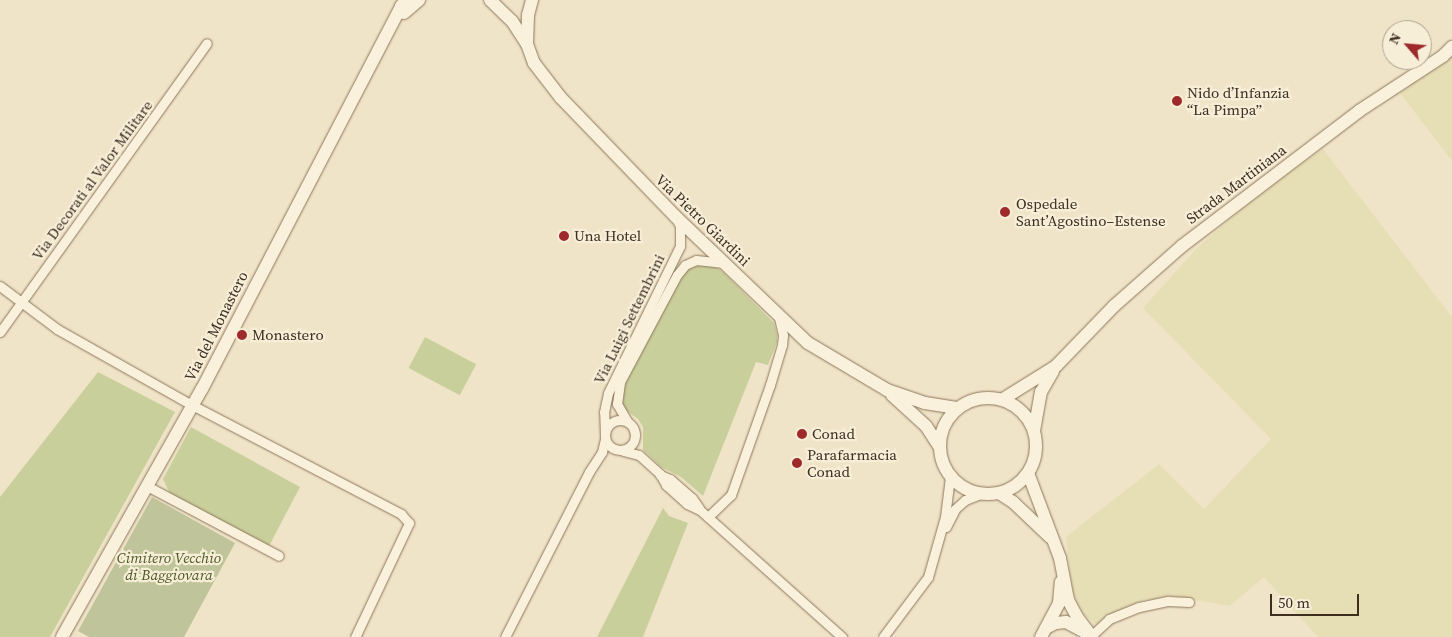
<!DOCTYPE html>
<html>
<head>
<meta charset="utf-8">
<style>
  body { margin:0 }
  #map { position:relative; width:1452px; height:637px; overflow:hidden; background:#f0e4c8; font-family:"Source Serif 4",serif }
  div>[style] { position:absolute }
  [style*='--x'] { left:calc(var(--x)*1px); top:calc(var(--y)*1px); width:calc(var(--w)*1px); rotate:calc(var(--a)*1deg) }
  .farmland>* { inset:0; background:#e6deb5 }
  .green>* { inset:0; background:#c9cf9b; transform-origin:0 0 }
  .cemetery>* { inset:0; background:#bfc49a }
  .roads { filter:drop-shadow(0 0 1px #8d765c) drop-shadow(0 0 1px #8d765c) }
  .street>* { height:9px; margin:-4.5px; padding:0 4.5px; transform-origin:4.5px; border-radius:4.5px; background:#faf1dc }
  .street>.ring { margin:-4.5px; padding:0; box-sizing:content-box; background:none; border:9px solid #faf1dc; border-radius:50% }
  .secondary>* { height:12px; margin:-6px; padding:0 6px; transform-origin:6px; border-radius:6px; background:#faf1dc }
  .secondary>.ring { margin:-6px; padding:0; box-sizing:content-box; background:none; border:12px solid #faf1dc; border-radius:50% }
  .dots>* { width:14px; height:14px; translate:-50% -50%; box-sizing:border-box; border:2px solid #f7eed8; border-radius:50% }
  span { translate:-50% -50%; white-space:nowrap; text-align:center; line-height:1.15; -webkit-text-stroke:4.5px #f7eed8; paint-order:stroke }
  .poi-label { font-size:15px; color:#3d2e20 }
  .left { translate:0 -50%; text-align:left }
  .street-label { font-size:15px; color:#3d2e20 }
  .park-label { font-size:15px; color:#4d5a26; font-style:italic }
  .north { position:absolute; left:1382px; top:20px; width:50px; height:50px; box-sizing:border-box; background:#f7eed8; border:1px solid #ada18e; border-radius:50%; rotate:297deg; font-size:14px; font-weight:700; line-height:20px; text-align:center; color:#3d2e20 }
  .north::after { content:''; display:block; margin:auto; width:18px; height:22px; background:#9e2a2b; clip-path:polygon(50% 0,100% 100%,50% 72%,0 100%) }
  .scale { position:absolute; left:1270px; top:594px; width:89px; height:22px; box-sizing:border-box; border:2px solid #3d2e20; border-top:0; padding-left:6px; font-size:15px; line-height:18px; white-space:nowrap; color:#3d2e20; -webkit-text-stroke:4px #f7eed8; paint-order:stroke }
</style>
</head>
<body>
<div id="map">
  <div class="farmland">
    <div style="clip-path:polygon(1452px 53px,1452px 161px,1400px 93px)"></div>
    <div style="clip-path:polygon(1323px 149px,1452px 317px,1452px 637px,1318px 637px,1264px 577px,1230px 606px,1178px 597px,1144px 600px,1096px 625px,1083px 613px,1072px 591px,1066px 537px,1159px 464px,1204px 509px,1271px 439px,1143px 308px,1197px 248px,1263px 190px)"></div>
  </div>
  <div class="green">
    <div style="clip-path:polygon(701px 265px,714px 266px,723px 272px,774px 323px,777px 334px,777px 342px,768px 365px,756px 362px,703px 496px,681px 477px,661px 467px,643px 450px,643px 427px,638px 419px,623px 408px,621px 395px,624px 381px,682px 276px,689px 267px)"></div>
    <div style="left:425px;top:337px;width:58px;height:35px;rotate:28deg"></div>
    <div style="clip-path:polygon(98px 372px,175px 412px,50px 637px,0 637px,0 497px)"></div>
    <div style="clip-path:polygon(191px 427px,300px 487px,269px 546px,170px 494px,163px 479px)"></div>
    <div style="clip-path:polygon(663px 508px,669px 516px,688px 523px,643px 637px,597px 637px)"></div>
  </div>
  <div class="cemetery">
    <div style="clip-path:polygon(152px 497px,235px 543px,184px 637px,89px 637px,78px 631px)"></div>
  </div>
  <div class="roads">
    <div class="street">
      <div style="--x:0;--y:286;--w:71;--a:37"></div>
      <div style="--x:57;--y:329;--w:155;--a:29.4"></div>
      <div style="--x:192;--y:405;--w:236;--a:27.5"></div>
      <div style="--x:401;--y:514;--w:12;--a:48"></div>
      <div style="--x:409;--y:523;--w:126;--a:115.3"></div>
      <div style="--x:0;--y:332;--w:355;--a:-54.4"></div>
      <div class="ring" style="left:605px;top:420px;width:21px;height:21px"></div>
      <div style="--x:627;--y:421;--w:20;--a:-120"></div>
      <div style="--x:617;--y:404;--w:22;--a:-82"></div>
      <div style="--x:620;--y:382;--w:121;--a:-62"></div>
      <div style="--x:677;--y:275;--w:13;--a:-51"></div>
      <div style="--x:685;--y:265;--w:12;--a:-24"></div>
      <div style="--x:696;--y:260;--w:28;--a:6"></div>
      <div style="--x:605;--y:435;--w:23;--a:-92"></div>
      <div style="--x:604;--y:412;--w:19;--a:-78"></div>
      <div style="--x:608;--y:393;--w:164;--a:-63.9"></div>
      <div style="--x:680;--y:246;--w:20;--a:-90"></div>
      <div style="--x:680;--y:226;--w:7;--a:-117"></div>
      <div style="--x:623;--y:451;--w:16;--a:14"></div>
      <div style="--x:639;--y:455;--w:28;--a:42"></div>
      <div style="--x:660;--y:474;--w:13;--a:61"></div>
      <div style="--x:666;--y:485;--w:28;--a:42"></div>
      <div style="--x:687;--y:504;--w:14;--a:25"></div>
      <div style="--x:700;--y:510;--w:191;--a:41.8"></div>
      <div style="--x:660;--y:475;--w:11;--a:22"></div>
      <div style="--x:670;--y:479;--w:29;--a:41"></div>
      <div style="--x:692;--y:498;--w:12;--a:55"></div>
      <div style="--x:147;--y:486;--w:149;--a:27.9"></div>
      <div style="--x:708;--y:517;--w:32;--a:-44"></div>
      <div style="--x:731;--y:495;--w:117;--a:-70.5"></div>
      <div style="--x:770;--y:385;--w:42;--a:-73.3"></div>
      <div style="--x:782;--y:345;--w:10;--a:-84"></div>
      <div style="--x:783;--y:335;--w:17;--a:-103"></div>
      <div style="--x:946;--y:527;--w:20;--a:-63"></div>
      <div style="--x:955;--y:509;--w:13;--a:-42"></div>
      <div style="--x:965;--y:500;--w:17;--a:-21"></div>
      <div style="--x:1091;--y:636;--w:25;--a:-43"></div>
      <div style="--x:1109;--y:619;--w:32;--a:-22"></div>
      <div style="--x:1139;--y:607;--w:30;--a:-12"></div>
      <div style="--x:1168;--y:601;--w:21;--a:3"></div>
      <div style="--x:505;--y:637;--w:185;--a:-63"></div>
      <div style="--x:589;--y:472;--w:24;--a:-57"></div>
      <div style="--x:602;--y:452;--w:13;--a:-77"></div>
      <div style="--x:883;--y:637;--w:75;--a:-53.1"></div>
      <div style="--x:928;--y:577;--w:62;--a:-74.2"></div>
      <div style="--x:945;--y:517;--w:40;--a:-82.9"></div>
    </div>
    <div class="secondary">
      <div style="--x:490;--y:0;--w:30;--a:44"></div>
      <div style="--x:512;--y:21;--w:27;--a:57"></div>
      <div style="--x:527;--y:44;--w:20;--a:70"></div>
      <div style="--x:534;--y:63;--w:44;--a:52.4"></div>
      <div style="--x:561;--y:98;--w:165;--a:46"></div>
      <div style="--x:676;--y:217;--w:182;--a:43.7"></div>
      <div style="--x:808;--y:343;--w:92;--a:30.7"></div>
      <div style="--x:887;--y:390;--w:40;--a:18.9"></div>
      <div style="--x:925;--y:403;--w:32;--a:9"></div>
      <div style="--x:404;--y:13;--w:20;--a:-41"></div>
      <div style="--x:527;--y:44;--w:29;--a:-88"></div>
      <div style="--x:528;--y:15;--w:16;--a:-75"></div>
      <div style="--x:892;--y:395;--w:46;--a:42.4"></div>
      <div style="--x:926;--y:426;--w:24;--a:57"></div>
      <div class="ring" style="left:940px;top:398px;width:84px;height:84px"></div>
      <div style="--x:1003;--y:399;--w:62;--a:-31.9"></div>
      <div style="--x:1056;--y:366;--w:83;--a:-46"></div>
      <div style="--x:1114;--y:306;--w:91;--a:-41.4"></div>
      <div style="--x:1182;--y:246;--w:223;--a:-37.3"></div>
      <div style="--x:1359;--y:111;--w:100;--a:-33.2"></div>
      <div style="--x:1443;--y:56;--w:13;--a:-45"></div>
      <div style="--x:1034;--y:431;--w:40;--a:-80"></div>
      <div style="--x:1041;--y:392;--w:24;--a:-60"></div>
      <div style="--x:1028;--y:473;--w:91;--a:69.4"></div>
      <div style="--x:1060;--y:558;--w:43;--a:79.2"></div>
      <div style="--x:1068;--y:600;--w:19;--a:62"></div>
      <div style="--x:1077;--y:617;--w:25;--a:53"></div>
      <div style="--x:999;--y:493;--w:17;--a:33"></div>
      <div style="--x:1013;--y:502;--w:51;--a:43.4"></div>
      <div style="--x:1046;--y:628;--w:11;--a:-27"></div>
      <div style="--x:1056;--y:623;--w:10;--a:-6"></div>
      <div style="--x:1066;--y:622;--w:21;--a:28"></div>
      <div style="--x:62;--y:637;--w:285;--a:-60.6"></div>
      <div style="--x:202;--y:389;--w:432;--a:-62.5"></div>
      <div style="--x:401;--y:6;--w:8;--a:-45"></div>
      <div style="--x:1041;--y:637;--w:38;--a:-62"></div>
      <div style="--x:1059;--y:603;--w:21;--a:-85"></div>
    </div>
  </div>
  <div class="dots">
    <div style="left:1177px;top:101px;background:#9e2a2b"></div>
    <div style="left:1005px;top:212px;background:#9e2a2b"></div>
    <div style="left:564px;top:236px;background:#9e2a2b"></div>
    <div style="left:242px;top:335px;background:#9e2a2b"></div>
    <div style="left:802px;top:434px;background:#9e2a2b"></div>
    <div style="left:797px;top:463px;background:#9e2a2b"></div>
  </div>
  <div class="poi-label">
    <span class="left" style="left:1187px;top:101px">Nido d’Infanzia<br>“La Pimpa”</span>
    <span class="left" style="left:1016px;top:212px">Ospedale<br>Sant’Agostino–Estense</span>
    <span class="left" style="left:574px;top:236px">Una Hotel</span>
    <span class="left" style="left:252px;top:335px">Monastero</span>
    <span class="left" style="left:812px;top:434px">Conad</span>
    <span class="left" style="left:807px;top:463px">Parafarmacia<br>Conad</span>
  </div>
  <div class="street-label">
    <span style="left:92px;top:180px;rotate:-54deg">Via Decorati al Valor Militare</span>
    <span style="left:1236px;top:184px;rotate:-37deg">Strada Martiniana</span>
    <span style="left:703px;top:220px;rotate:44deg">Via Pietro Giardini</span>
    <span style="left:629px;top:319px;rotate:-64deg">Via Luigi Settembrini</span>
    <span style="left:216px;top:326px;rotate:-63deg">Via del Monastero</span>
  </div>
  <div class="park-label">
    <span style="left:169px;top:566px">Cimitero Vecchio<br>di Baggiovara</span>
  </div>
  <div class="north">N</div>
  <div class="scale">50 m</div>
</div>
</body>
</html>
